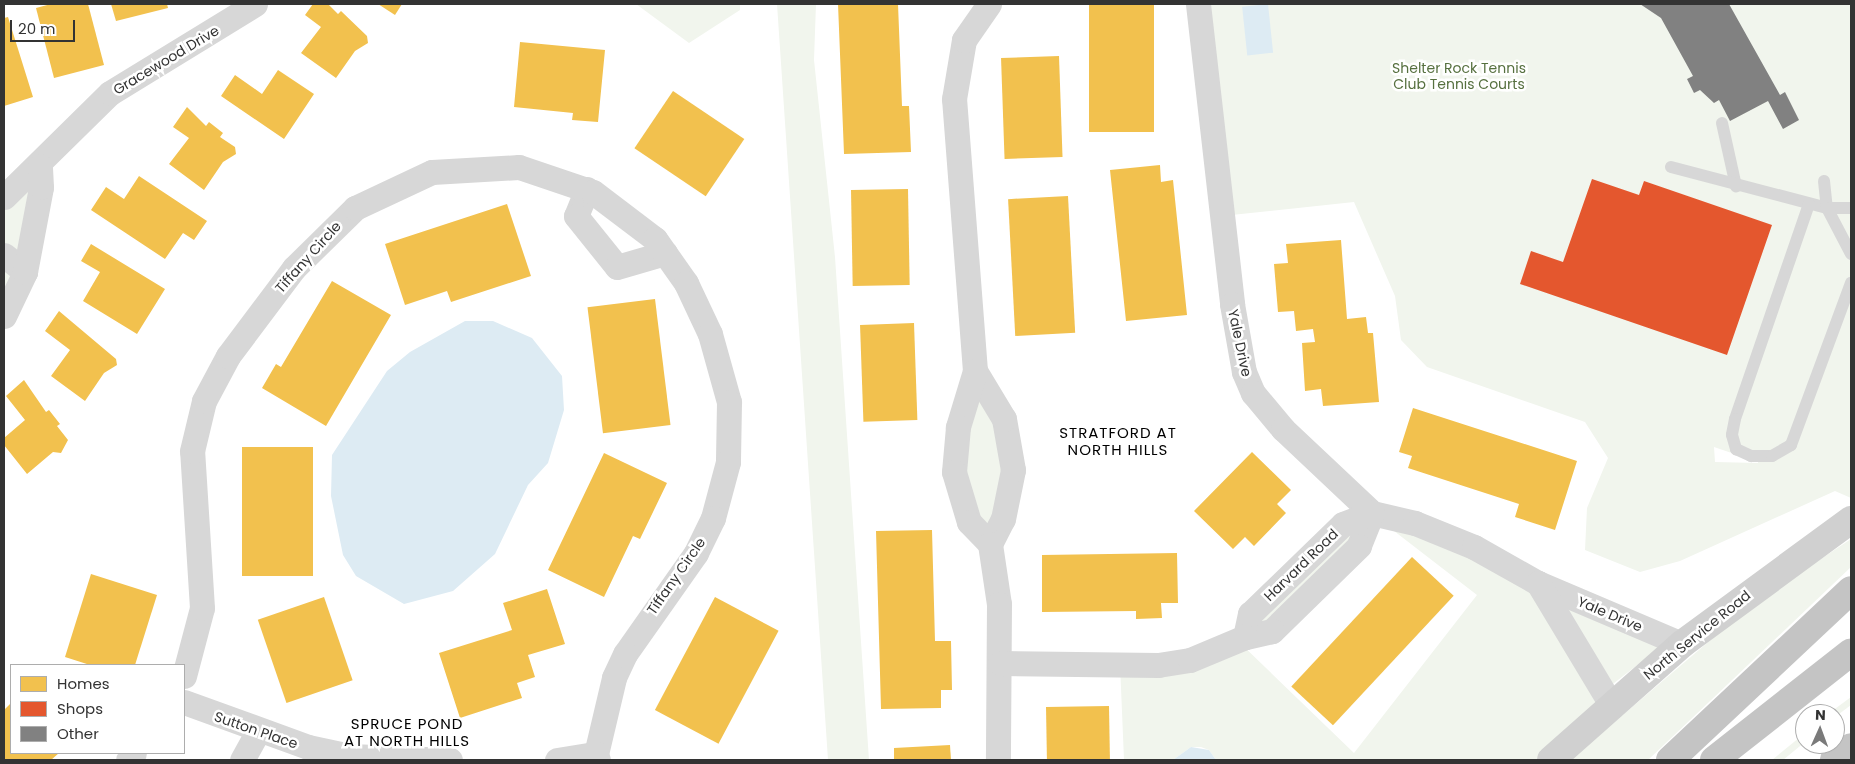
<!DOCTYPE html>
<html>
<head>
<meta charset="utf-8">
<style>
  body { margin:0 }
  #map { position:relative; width:1855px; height:764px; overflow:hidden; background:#fff; font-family:Poppins,sans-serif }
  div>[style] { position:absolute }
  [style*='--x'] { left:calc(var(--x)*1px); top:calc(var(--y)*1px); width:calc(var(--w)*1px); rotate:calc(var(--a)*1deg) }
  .green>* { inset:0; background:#f1f5ed }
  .water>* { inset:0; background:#ddebf3; transform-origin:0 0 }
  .homes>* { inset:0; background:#f2c14e; transform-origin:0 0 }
  .shops>* { inset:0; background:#e4572e }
  .building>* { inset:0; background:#818181 }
  .service>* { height:12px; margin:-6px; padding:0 6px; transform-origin:6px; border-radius:6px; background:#d7d7d7 }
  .minor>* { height:25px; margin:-12.5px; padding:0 12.5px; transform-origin:12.5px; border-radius:12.5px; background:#d7d7d7 }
  .secondary>* { height:28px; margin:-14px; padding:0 14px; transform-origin:14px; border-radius:14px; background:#d0d0d0 }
  .motorway>* { height:28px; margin:-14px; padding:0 14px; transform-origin:14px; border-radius:14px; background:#c4c4c4 }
  span { translate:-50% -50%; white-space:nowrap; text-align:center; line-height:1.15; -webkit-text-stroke:5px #fff; paint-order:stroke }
  .street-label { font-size:14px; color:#333 }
  .park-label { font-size:14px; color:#56703f }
  .neighbourhood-label { font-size:15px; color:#000; letter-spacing:1px }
  .frame { position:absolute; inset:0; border:5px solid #333; pointer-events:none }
  .legend { position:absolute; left:10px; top:664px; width:175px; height:90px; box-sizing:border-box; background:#fff; border:1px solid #adadad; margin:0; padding:6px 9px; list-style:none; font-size:15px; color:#333 }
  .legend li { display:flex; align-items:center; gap:10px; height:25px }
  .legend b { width:25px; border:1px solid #adadad }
  .north { position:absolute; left:1795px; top:704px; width:50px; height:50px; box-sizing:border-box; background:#fff; border:1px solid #adadad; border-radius:50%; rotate:2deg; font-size:14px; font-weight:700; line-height:20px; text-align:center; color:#333 }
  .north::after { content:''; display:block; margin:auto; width:18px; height:22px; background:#7a7a7a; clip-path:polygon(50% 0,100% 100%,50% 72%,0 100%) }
  .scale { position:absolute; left:10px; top:20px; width:65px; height:22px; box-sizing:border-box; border:2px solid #333; border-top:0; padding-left:6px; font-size:15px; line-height:18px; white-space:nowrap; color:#333; -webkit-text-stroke:4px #fff; paint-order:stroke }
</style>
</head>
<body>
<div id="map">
  <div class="green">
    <div style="clip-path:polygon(636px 4px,740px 4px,740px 10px,689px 43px)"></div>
    <div style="clip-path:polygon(777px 4px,816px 4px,814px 60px,835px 257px,869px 760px,828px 760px)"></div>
    <div style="clip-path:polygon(evenodd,1198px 4px,1851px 4px,1851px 498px,1835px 491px,1680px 561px,1640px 572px,1585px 550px,1587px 508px,1608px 458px,1585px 422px,1427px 367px,1401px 340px,1395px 296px,1354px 202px,1222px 216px,1198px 4px,1714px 447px,1758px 462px,1758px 463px,1715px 462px,1714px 447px)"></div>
    <div style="clip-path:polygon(40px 166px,4px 316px,4px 197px)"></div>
    <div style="clip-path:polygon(975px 371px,1013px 470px,990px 544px,969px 522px,958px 427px)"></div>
    <div style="clip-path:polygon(1372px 513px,1538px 583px,1612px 706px,1551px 760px,1216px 760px,1209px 750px,1201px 747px,1191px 747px,1173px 760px,1124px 760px,1120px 664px,1238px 641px,1354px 753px,1477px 595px,1372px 514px,1272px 631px,1250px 614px)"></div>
    <div style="clip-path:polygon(1851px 539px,1851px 567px,1648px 760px,1570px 760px,1754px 603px)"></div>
    <div style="clip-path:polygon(1552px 597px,1663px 645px,1609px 687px)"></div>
    <div style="clip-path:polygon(1851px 697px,1851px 705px,1835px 717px,1828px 714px)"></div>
    <div style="clip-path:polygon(1805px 733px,1805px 742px,1783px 760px,1772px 760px)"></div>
  </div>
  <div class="water">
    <div style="left:1268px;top:4px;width:49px;height:26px;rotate:84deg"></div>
    <div style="clip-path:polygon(465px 321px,493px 321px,532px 338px,562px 376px,564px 410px,548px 463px,528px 485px,495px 554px,453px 591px,404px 604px,356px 576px,343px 555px,331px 496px,332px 455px,387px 371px,410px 352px)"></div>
    <div style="clip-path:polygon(1191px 747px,1209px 750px,1216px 760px,1173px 760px)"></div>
  </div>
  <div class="homes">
    <div style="clip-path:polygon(51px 4px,88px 4px,104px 65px,54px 78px,36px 8px)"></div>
    <div style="clip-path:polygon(111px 4px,167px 4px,168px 8px,116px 21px)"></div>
    <div style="clip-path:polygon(313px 4px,328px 4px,338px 14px,341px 11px,367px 36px,368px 43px,355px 51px,336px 78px,301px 53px,321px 27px,305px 15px)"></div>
    <div style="clip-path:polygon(378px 4px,402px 4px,395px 15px)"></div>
    <div style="clip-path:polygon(838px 4px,898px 4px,902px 106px,909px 106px,911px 152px,844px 154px)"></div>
    <div style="left:1089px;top:4px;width:65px;height:128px"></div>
    <div style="clip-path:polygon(8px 17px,33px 97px,4px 106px,4px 18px)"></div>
    <div style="clip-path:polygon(520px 42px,605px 50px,598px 122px,572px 120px,573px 113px,514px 107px)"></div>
    <div style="left:1059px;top:56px;width:101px;height:58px;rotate:88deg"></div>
    <div style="clip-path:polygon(278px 70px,314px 94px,284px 139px,221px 96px,235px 75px,262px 94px)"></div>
    <div style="left:673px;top:91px;width:86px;height:69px;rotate:34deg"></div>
    <div style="clip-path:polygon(187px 107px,206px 126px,209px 122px,223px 133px,220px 137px,235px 147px,236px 154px,223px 162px,204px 190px,169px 164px,189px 138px,173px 127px)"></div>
    <div style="clip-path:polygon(1160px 165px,1161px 182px,1173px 180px,1187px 315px,1126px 321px,1110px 170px)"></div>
    <div style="clip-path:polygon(139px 176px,207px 221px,194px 240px,183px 233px,165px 259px,91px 210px,106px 187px,124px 199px)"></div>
    <div style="left:908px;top:189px;width:96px;height:57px;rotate:89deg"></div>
    <div style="left:1068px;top:196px;width:137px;height:60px;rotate:87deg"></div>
    <div style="clip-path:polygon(507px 204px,531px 276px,451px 302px,447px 291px,405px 305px,385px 244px)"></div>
    <div style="clip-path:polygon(1341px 240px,1347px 319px,1366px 317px,1368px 333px,1373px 333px,1379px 402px,1323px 406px,1321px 389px,1305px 391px,1302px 343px,1315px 342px,1313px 329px,1296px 331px,1294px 311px,1278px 312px,1274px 264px,1288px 263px,1286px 244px)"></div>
    <div style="clip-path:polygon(91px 244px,165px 289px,137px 334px,83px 301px,100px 272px,81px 261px)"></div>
    <div style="clip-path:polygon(332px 281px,391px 315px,326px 426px,262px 388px,276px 364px,281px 367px)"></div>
    <div style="left:655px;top:299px;width:127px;height:68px;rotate:83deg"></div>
    <div style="clip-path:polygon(59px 311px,116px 359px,117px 365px,104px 373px,85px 401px,51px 376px,70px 350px,45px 331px)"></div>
    <div style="left:914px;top:323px;width:97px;height:54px;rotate:88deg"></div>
    <div style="clip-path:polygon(24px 380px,46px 412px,49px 410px,60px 424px,57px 426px,68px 440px,61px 453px,53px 452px,27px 474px,4px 445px,4px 438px,25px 420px,6px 396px)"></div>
    <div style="clip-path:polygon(1413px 408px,1577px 461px,1555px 530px,1515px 517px,1519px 504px,1408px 468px,1412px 456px,1399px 452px)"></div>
    <div style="left:313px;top:447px;width:129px;height:71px;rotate:90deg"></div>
    <div style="clip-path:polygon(1252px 452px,1291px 490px,1277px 504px,1286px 513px,1254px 546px,1245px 537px,1233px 549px,1194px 511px)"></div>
    <div style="clip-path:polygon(604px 453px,667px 483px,640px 539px,633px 536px,604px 597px,548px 570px)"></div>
    <div style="clip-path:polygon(932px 530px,935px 641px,951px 641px,952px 690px,941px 690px,941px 708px,881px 709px,876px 531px)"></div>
    <div style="clip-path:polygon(1177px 553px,1178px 603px,1161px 603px,1162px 618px,1136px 619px,1136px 611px,1042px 612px,1042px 555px)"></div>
    <div style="left:1412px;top:557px;width:57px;height:177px;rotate:43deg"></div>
    <div style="clip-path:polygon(91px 574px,157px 595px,135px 665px,90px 665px,65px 657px)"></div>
    <div style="clip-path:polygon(547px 589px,565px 644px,528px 655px,535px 677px,517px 683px,522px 698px,460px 718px,439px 653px,512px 630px,503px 603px)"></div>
    <div style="left:324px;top:597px;width:88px;height:70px;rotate:71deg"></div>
    <div style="left:715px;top:597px;width:72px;height:128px;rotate:28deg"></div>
    <div style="clip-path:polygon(11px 703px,11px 753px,59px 753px,51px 760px,4px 760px,4px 710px)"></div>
    <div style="left:1109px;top:706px;width:54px;height:63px;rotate:89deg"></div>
    <div style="clip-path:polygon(950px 745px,951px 760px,894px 760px,894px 748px)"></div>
  </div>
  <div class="shops">
    <div style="clip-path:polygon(1592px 179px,1639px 195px,1644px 181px,1772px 225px,1727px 355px,1520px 284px,1531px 251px,1563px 262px)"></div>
  </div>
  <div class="building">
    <div style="clip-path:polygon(1640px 4px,1729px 4px,1780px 95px,1785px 92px,1799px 120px,1783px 129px,1768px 101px,1730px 121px,1719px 100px,1714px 103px,1700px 90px,1694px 93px,1687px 79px,1693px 76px,1661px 18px)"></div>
  </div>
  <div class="service">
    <div style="--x:1722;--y:123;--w:65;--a:77.5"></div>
    <div style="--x:1671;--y:167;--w:161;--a:14.7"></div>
    <div style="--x:1827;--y:208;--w:24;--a:0"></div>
    <div style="--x:1824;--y:181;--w:27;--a:84"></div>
    <div style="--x:1827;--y:208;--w:52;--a:62.4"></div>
    <div style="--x:1809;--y:204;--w:227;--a:109"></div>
    <div style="--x:1735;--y:419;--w:16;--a:101"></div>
    <div style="--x:1732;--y:435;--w:15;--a:74"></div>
    <div style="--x:1736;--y:449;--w:17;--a:25"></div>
    <div style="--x:1751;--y:456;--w:21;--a:0"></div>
    <div style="--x:1772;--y:456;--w:22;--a:-30"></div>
    <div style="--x:1791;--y:445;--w:173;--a:-69.7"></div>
  </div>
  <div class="minor">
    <div style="--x:1198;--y:4;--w:302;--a:83.5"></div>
    <div style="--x:1232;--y:304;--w:69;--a:80"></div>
    <div style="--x:1244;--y:372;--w:23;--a:67"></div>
    <div style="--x:1253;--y:393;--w:47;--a:50.2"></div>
    <div style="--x:1283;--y:429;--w:122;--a:43.3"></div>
    <div style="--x:1372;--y:513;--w:44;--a:13.1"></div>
    <div style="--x:1415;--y:523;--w:64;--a:22.1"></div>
    <div style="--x:1474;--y:547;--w:73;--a:29.4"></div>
    <div style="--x:1538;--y:583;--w:156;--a:23"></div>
    <div style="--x:587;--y:189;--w:29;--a:112"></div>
    <div style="--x:576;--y:216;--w:65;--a:51.2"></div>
    <div style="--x:617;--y:267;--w:50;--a:-16.3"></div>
    <div style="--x:4;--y:197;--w:148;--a:-44.5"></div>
    <div style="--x:110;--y:93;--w:170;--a:-31.5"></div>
    <div style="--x:4;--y:255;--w:27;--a:39"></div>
    <div style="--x:4;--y:316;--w:49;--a:-64.5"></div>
    <div style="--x:25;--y:272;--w:86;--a:-79.3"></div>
    <div style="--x:41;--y:187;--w:21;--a:-93"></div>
    <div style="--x:975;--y:371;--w:273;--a:-94.4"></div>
    <div style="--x:954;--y:99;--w:60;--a:-80.4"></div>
    <div style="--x:964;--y:40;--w:44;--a:-55.2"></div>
    <div style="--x:1372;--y:513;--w:35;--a:112"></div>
    <div style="--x:1359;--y:546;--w:122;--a:135.7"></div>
    <div style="--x:1272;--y:631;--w:28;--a:167"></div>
    <div style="--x:1245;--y:637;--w:24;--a:-78"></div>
    <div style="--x:1250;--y:614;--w:129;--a:-44.1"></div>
    <div style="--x:1343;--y:524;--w:31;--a:-21"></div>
    <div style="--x:990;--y:544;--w:28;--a:-63"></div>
    <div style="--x:1003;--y:519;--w:50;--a:-78.5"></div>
    <div style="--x:1013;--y:470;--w:52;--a:-100"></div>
    <div style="--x:1004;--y:419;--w:56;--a:-121.1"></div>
    <div style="--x:975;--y:371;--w:59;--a:106.9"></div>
    <div style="--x:958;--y:427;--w:45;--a:95.1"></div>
    <div style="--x:954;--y:472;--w:52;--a:73.3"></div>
    <div style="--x:969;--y:522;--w:30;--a:46"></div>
    <div style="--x:990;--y:544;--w:61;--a:81.5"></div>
    <div style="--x:999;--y:604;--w:156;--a:90.4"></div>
    <div style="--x:1538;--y:583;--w:144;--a:59"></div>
    <div style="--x:1000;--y:663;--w:158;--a:0.7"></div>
    <div style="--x:1158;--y:665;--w:32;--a:-9"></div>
    <div style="--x:1190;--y:660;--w:60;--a:-22.7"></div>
    <div style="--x:184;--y:676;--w:70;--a:-75.2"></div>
    <div style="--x:202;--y:608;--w:157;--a:-93.6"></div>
    <div style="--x:192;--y:451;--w:51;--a:-76.5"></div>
    <div style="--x:204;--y:401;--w:51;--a:-61.9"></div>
    <div style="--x:228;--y:356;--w:110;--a:-53.1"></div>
    <div style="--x:294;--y:268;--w:86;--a:-44.5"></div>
    <div style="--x:355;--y:208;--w:85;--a:-25.1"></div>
    <div style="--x:432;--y:172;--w:87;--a:-3.3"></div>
    <div style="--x:519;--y:167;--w:78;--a:18.7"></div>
    <div style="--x:593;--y:192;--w:78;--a:37.2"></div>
    <div style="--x:655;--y:239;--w:54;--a:54.8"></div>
    <div style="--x:686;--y:283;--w:56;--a:64.8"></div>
    <div style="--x:710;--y:334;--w:71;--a:74.4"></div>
    <div style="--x:729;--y:402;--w:60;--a:91"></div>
    <div style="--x:728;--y:462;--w:58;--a:105"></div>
    <div style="--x:713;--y:518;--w:39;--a:116"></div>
    <div style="--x:696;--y:553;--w:123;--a:125.1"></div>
    <div style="--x:625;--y:654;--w:26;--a:115"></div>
    <div style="--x:614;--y:678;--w:78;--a:103.3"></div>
    <div style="--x:596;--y:754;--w:6;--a:72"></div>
    <div style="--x:184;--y:702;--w:132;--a:19.9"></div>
    <div style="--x:308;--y:747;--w:43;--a:12.1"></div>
    <div style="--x:350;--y:756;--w:100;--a:2.3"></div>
    <div style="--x:128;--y:760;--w:9;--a:-49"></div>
    <div style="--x:242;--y:760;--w:33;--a:-61"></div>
    <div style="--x:557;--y:760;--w:39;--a:-9"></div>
  </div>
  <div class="secondary">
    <div style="--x:1551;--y:760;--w:175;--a:-41.5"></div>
    <div style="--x:1682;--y:644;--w:210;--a:-36.3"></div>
  </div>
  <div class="motorway">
    <div style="--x:1670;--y:760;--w:248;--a:-43.2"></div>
    <div style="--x:1714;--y:760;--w:174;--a:-38.2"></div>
    <div style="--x:1834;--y:760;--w:21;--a:-37"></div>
  </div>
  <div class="street-label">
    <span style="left:166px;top:60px;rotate:-31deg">Gracewood Drive</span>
    <span style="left:308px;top:257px;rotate:-48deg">Tiffany Circle</span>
    <span style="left:1240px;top:343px;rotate:78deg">Yale Drive</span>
    <span style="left:1301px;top:565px;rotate:-44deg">Harvard Road</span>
    <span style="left:676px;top:576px;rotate:-55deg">Tiffany Circle</span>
    <span style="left:1610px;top:614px;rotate:23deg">Yale Drive</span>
    <span style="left:1697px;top:635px;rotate:-39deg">North Service Road</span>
    <span style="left:256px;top:730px;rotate:19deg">Sutton Place</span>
  </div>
  <div class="park-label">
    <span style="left:1459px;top:76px">Shelter Rock Tennis<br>Club Tennis Courts</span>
  </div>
  <div class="neighbourhood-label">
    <span style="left:1118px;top:441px">STRATFORD AT<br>NORTH HILLS</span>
    <span style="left:407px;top:732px">SPRUCE POND<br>AT NORTH HILLS</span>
  </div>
  <div class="frame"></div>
  <ul class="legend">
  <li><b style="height:14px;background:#f2c14e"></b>Homes</li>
  <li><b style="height:14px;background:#e4572e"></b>Shops</li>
  <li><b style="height:14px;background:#818181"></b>Other</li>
  </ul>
  <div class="north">N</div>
  <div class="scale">20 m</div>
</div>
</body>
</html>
